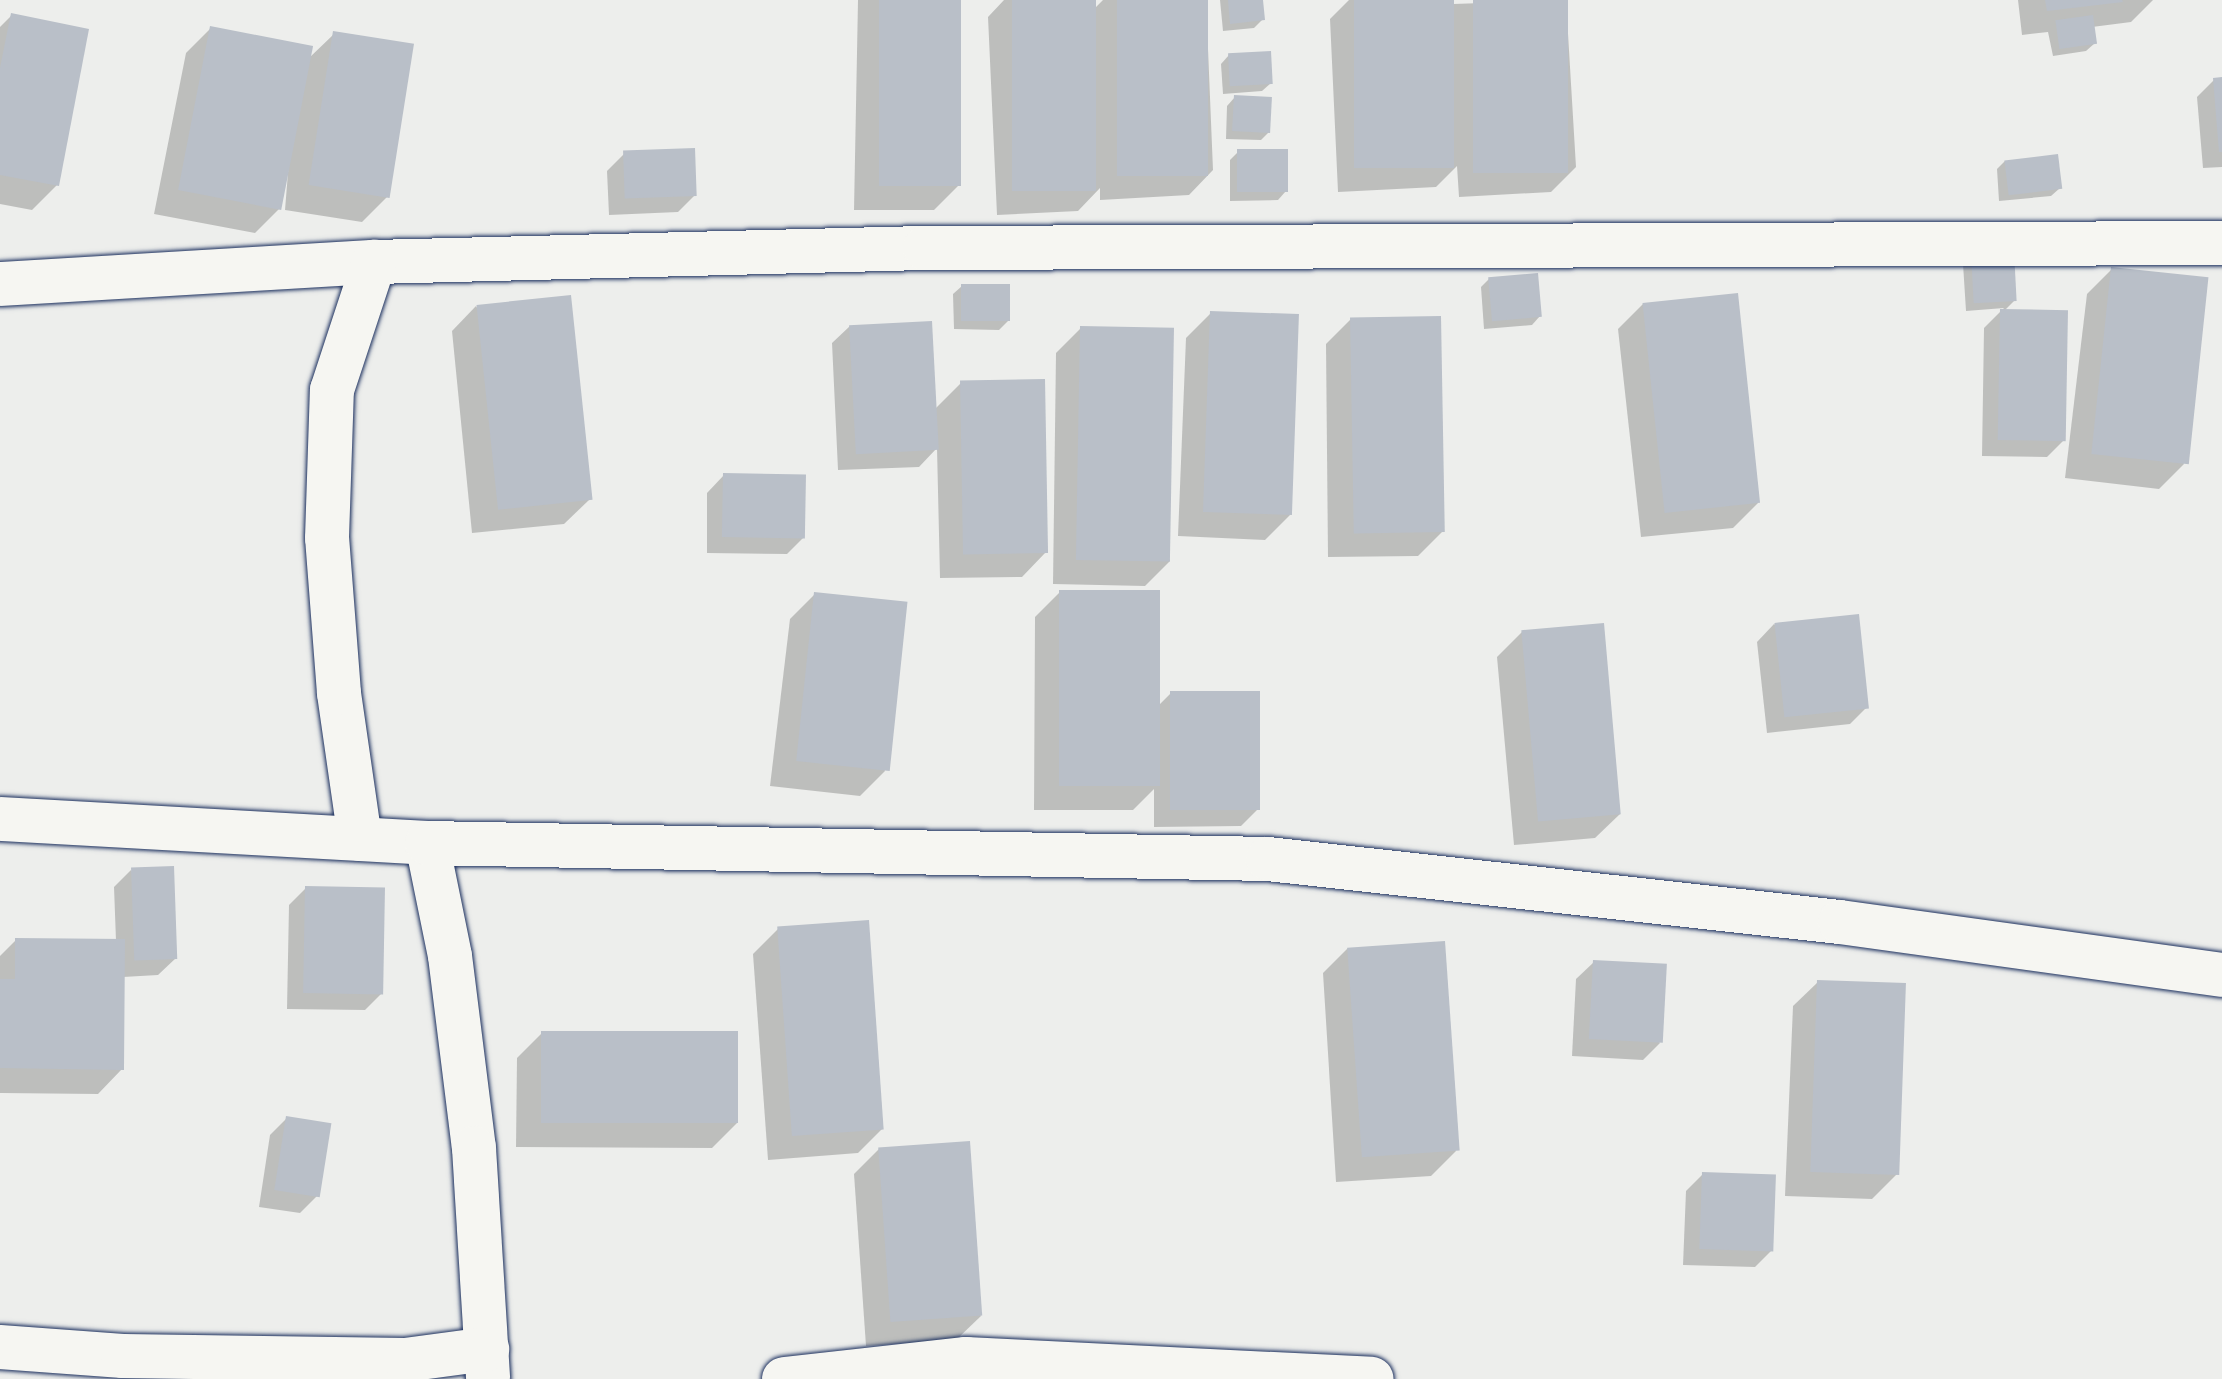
<!DOCTYPE html>
<html>
<head>
<meta charset="utf-8">
<style>
  body { margin:0 }
  #map { position:relative; width:2222px; height:1379px; overflow:hidden; background:#edeeec; font-family:"Playpen Sans",sans-serif }
  div>[style] { position:absolute }
  [style*='--x'] { left:calc(var(--x)*1px); top:calc(var(--y)*1px); width:calc(var(--w)*1px); rotate:calc(var(--a)*1deg) }
  .shadow>* { inset:0; background:#0003 }
  .building>* { inset:0; background:#b9bfc8; transform-origin:0 0 }
  .roads { filter:drop-shadow(0 0 2px #1b2f5e) drop-shadow(0 0 2px #1b2f5e) }
  .street>* { height:44px; margin:-22px; padding:0 22px; transform-origin:22px; border-radius:22px; background:#f6f6f2 }
  span { translate:-50% -50%; white-space:nowrap; text-align:center; line-height:1.15; -webkit-text-stroke:6px #f6f6f2; paint-order:stroke }
</style>
</head>
<body>
<div id="map">
  <div class="shadow">
    <div style="clip-path:polygon(858px 0,959px 0,959px 185px,934px 210px,854px 210px)"></div>
    <div style="clip-path:polygon(1004px 0,1094px 0,1094px 9px,1103px 0,1206px 0,1213px 170px,1189px 195px,1100px 200px,1100px 188px,1078px 211px,997px 215px,988px 17px)"></div>
    <div style="clip-path:polygon(1220px 0,1261px 0,1262px 20px,1254px 28px,1223px 31px)"></div>
    <div style="clip-path:polygon(1349px 0,1452px 0,1453px 4px,1566px 0,1576px 167px,1551px 192px,1459px 197px,1457px 166px,1436px 187px,1338px 192px,1330px 19px)"></div>
    <div style="clip-path:polygon(2018px 0,2153px 0,2131px 22px,2092px 27px,2095px 43px,2086px 51px,2053px 56px,2048px 32px,2022px 35px)"></div>
    <div style="clip-path:polygon(12px 15px,57px 185px,32px 210px,0 204px,0 27px)"></div>
    <div style="clip-path:polygon(211px 28px,309px 58px,334px 34px,387px 197px,362px 222px,285px 210px,289px 160px,280px 208px,255px 233px,154px 214px,186px 53px)"></div>
    <div style="clip-path:polygon(1229px 55px,1271px 83px,1262px 91px,1223px 94px,1221px 64px)"></div>
    <div style="clip-path:polygon(2222px 79px,2222px 167px,2203px 168px,2197px 97px,2214px 80px)"></div>
    <div style="clip-path:polygon(1235px 97px,1269px 132px,1261px 140px,1226px 139px,1227px 106px)"></div>
    <div style="clip-path:polygon(1238px 152px,1286px 191px,1278px 200px,1230px 201px,1230px 160px)"></div>
    <div style="clip-path:polygon(624px 154px,695px 195px,678px 212px,609px 215px,607px 171px)"></div>
    <div style="clip-path:polygon(2005px 161px,2060px 188px,2051px 196px,1999px 201px,1997px 169px)"></div>
    <div style="clip-path:polygon(1972px 255px,2015px 300px,2004px 311px,2064px 440px,2047px 457px,1982px 456px,1984px 328px,2004px 308px,1966px 311px,1963px 264px)"></div>
    <div style="clip-path:polygon(2112px 269px,2184px 464px,2159px 489px,2065px 478px,2087px 294px)"></div>
    <div style="clip-path:polygon(1489px 279px,1540px 316px,1532px 325px,1484px 329px,1481px 287px)"></div>
    <div style="clip-path:polygon(962px 286px,1008px 321px,999px 330px,954px 329px,953px 294px)"></div>
    <div style="clip-path:polygon(1643px 304px,1758px 503px,1733px 528px,1641px 537px,1618px 329px)"></div>
    <div style="clip-path:polygon(476px 306px,589px 500px,564px 524px,472px 533px,452px 331px)"></div>
    <div style="clip-path:polygon(1211px 313px,1290px 515px,1265px 540px,1178px 536px,1186px 338px)"></div>
    <div style="clip-path:polygon(1351px 319px,1442px 532px,1418px 556px,1328px 557px,1326px 344px)"></div>
    <div style="clip-path:polygon(850px 326px,934px 410px,961px 383px,1046px 552px,1022px 577px,940px 578px,937px 448px,919px 467px,838px 470px,832px 343px)"></div>
    <div style="clip-path:polygon(1081px 328px,1170px 561px,1145px 586px,1053px 584px,1056px 353px)"></div>
    <div style="clip-path:polygon(724px 475px,804px 537px,787px 554px,707px 553px,707px 493px)"></div>
    <div style="clip-path:polygon(1060px 592px,1158px 706px,1171px 693px,1258px 809px,1241px 826px,1154px 827px,1154px 789px,1133px 810px,1034px 810px,1035px 617px)"></div>
    <div style="clip-path:polygon(815px 594px,885px 771px,860px 796px,770px 786px,790px 619px)"></div>
    <div style="clip-path:polygon(1774px 624px,1867px 707px,1850px 724px,1767px 733px,1757px 642px)"></div>
    <div style="clip-path:polygon(1522px 632px,1620px 814px,1595px 838px,1514px 845px,1497px 657px)"></div>
    <div style="clip-path:polygon(131px 870px,176px 958px,158px 975px,123px 977px,122px 1069px,98px 1094px,0 1093px,0 956px,16px 940px,116px 941px,114px 887px)"></div>
    <div style="clip-path:polygon(306px 888px,382px 993px,365px 1010px,287px 1009px,289px 905px)"></div>
    <div style="clip-path:polygon(778px 929px,883px 1128px,858px 1153px,768px 1160px,753px 954px)"></div>
    <div style="clip-path:polygon(1348px 948px,1456px 1151px,1431px 1176px,1336px 1182px,1323px 973px)"></div>
    <div style="clip-path:polygon(1594px 962px,1660px 1043px,1643px 1060px,1572px 1056px,1576px 979px)"></div>
    <div style="clip-path:polygon(1818px 982px,1897px 1174px,1872px 1199px,1785px 1196px,1793px 1006px)"></div>
    <div style="clip-path:polygon(542px 1033px,737px 1123px,712px 1148px,516px 1147px,517px 1058px)"></div>
    <div style="clip-path:polygon(287px 1118px,317px 1196px,300px 1213px,259px 1207px,270px 1135px)"></div>
    <div style="clip-path:polygon(879px 1149px,981px 1316px,956px 1340px,866px 1346px,854px 1174px)"></div>
    <div style="clip-path:polygon(1703px 1174px,1772px 1250px,1755px 1267px,1683px 1265px,1686px 1191px)"></div>
  </div>
  <div class="building">
    <div style="left:879px;top:0;width:82px;height:186px"></div>
    <div style="left:1012px;top:0;width:84px;height:191px"></div>
    <div style="left:1117px;top:0;width:91px;height:176px"></div>
    <div style="clip-path:polygon(1228px 0,1263px 0,1265px 20px,1230px 24px)"></div>
    <div style="left:1354px;top:0;width:100px;height:168px"></div>
    <div style="left:1473px;top:0;width:95px;height:173px"></div>
    <div style="clip-path:polygon(2045px 0,2122px 0,2123px 2px,2047px 11px)"></div>
    <div style="clip-path:polygon(11px 13px,89px 29px,59px 186px,0 175px,0 68px)"></div>
    <div style="left:2093px;top:15px;width:29px;height:38px;rotate:82deg"></div>
    <div style="left:210px;top:26px;width:105px;height:167px;rotate:11deg"></div>
    <div style="left:333px;top:31px;width:82px;height:156px;rotate:9deg"></div>
    <div style="left:1271px;top:51px;width:33px;height:43px;rotate:87deg"></div>
    <div style="clip-path:polygon(2222px 77px,2222px 152px,2219px 152px,2213px 78px)"></div>
    <div style="left:1234px;top:95px;width:38px;height:36px;rotate:3deg"></div>
    <div style="left:695px;top:148px;width:48px;height:72px;rotate:88deg"></div>
    <div style="left:1288px;top:149px;width:43px;height:51px;rotate:90deg"></div>
    <div style="left:2058px;top:154px;width:35px;height:54px;rotate:83deg"></div>
    <div style="left:2014px;top:251px;width:50px;height:43px;rotate:87deg"></div>
    <div style="left:2111px;top:267px;width:98px;height:188px;rotate:6deg"></div>
    <div style="left:1538px;top:273px;width:44px;height:50px;rotate:85deg"></div>
    <div style="left:961px;top:284px;width:49px;height:37px"></div>
    <div style="left:1738px;top:293px;width:211px;height:96px;rotate:84deg"></div>
    <div style="left:571px;top:295px;width:206px;height:95px;rotate:84deg"></div>
    <div style="left:2000px;top:309px;width:68px;height:131px;rotate:1deg"></div>
    <div style="left:1210px;top:311px;width:89px;height:201px;rotate:2deg"></div>
    <div style="left:1441px;top:316px;width:216px;height:91px;rotate:89deg"></div>
    <div style="left:932px;top:321px;width:129px;height:83px;rotate:87deg"></div>
    <div style="left:1080px;top:326px;width:94px;height:234px;rotate:1deg"></div>
    <div style="left:1045px;top:379px;width:174px;height:85px;rotate:89deg"></div>
    <div style="left:723px;top:473px;width:83px;height:64px;rotate:1deg"></div>
    <div style="left:1059px;top:590px;width:101px;height:196px"></div>
    <div style="left:814px;top:592px;width:94px;height:170px;rotate:6deg"></div>
    <div style="left:1859px;top:614px;width:95px;height:85px;rotate:84deg"></div>
    <div style="left:1604px;top:623px;width:192px;height:83px;rotate:85deg"></div>
    <div style="left:1170px;top:691px;width:90px;height:119px"></div>
    <div style="left:174px;top:866px;width:93px;height:43px;rotate:88deg"></div>
    <div style="left:305px;top:886px;width:80px;height:107px;rotate:1deg"></div>
    <div style="left:869px;top:920px;width:210px;height:92px;rotate:86deg"></div>
    <div style="clip-path:polygon(15px 938px,125px 939px,124px 1070px,0 1068px,0 979px,15px 979px)"></div>
    <div style="left:1445px;top:941px;width:210px;height:98px;rotate:86deg"></div>
    <div style="left:1593px;top:960px;width:74px;height:79px;rotate:3deg"></div>
    <div style="left:1817px;top:980px;width:89px;height:192px;rotate:2deg"></div>
    <div style="left:541px;top:1031px;width:197px;height:92px"></div>
    <div style="left:286px;top:1116px;width:46px;height:75px;rotate:9deg"></div>
    <div style="left:970px;top:1141px;width:175px;height:92px;rotate:86deg"></div>
    <div style="left:1702px;top:1172px;width:74px;height:77px;rotate:2deg"></div>
  </div>
  <div class="roads">
    <div class="street">
      <div style="--x:0;--y:284;--w:375;--a:-3.4"></div>
      <div style="--x:374;--y:262;--w:551;--a:-1.46"></div>
      <div style="--x:925;--y:248;--w:1297;--a:-0.22"></div>
      <div style="--x:0;--y:819;--w:428;--a:3.2"></div>
      <div style="--x:427;--y:843;--w:115;--a:78.5"></div>
      <div style="--x:450;--y:956;--w:193;--a:82.9"></div>
      <div style="--x:474;--y:1148;--w:231;--a:86.5"></div>
      <div style="--x:360;--y:839;--w:148;--a:-98.2"></div>
      <div style="--x:339;--y:693;--w:155;--a:-94.4"></div>
      <div style="--x:327;--y:538;--w:148;--a:-88.1"></div>
      <div style="--x:332;--y:390;--w:135;--a:-71.8"></div>
      <div style="--x:427;--y:843;--w:841;--a:1.09"></div>
      <div style="--x:1268;--y:859;--w:575;--a:6.29"></div>
      <div style="--x:1840;--y:922;--w:386;--a:7.9"></div>
      <div style="--x:0;--y:1347;--w:123;--a:4.2"></div>
      <div style="--x:123;--y:1356;--w:282;--a:0.8"></div>
      <div style="--x:405;--y:1360;--w:83;--a:-7.6"></div>
      <div style="--x:784;--y:1379;--w:183;--a:-6.3"></div>
      <div style="--x:966;--y:1359;--w:406;--a:2.8"></div>
    </div>
  </div>
</div>
</body>
</html>
